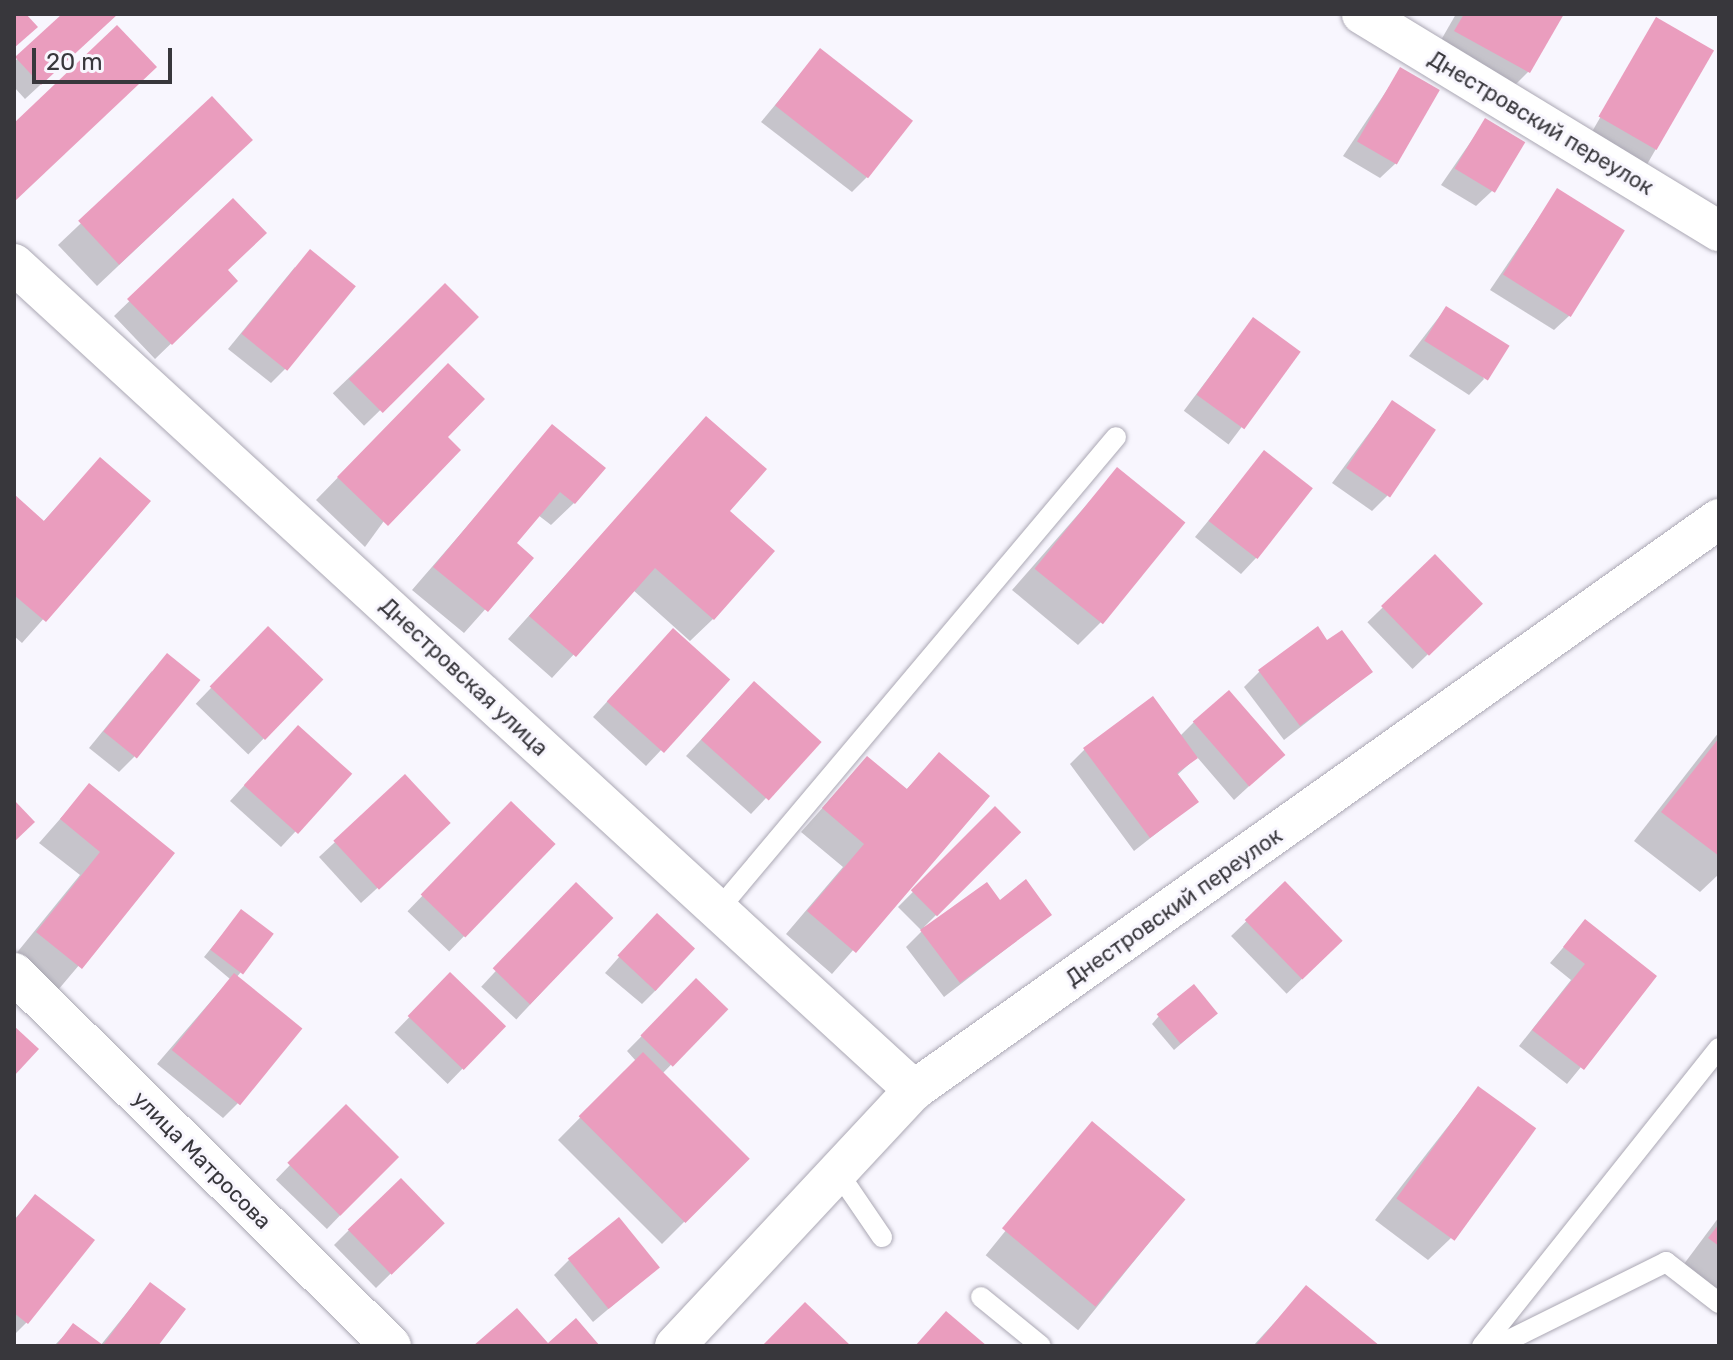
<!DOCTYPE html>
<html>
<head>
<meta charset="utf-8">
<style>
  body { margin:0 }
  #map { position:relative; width:1733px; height:1360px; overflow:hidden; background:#f8f6fe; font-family:Rubik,sans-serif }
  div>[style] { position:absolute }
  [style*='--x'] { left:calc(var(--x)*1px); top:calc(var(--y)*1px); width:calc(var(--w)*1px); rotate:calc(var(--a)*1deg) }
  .shadow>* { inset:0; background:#0003; transform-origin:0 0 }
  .building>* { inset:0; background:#ea9dbe; transform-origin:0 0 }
  .roads { filter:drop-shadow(0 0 2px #aba8b4) drop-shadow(0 0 2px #aba8b4) }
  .service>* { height:20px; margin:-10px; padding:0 10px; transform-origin:10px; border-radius:10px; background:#fff }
  .minor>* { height:40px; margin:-20px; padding:0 20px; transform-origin:20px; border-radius:20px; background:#fff }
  span { translate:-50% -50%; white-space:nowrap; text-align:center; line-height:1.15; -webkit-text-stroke:6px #f8f6fe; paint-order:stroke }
  .street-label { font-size:22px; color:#38373c }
  .frame { position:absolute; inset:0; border:16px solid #38373c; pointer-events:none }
  .scale { position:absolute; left:32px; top:48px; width:140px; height:36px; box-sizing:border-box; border:4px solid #38373c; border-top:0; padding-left:10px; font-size:24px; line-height:28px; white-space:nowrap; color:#38373c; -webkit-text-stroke:6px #f8f6fe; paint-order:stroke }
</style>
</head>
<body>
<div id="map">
  <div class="shadow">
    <div style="clip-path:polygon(65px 14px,117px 14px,25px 99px,14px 87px,14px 62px)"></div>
    <div style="clip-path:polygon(1456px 14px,1561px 14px,1528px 72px,1506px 94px,1433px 54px)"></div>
    <div style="left:1657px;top:19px;width:64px;height:135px;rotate:30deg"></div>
    <div style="clip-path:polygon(820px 51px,867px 177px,852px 192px,761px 122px)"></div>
    <div style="clip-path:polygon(1401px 69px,1396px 163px,1380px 178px,1343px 156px)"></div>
    <div style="clip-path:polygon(212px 99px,228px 162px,97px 286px,58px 245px)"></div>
    <div style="clip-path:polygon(1485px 121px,1492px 191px,1476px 206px,1441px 185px)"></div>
    <div style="clip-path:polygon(1557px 191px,1570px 315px,1554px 330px,1490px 290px)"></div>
    <div style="clip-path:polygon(233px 201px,225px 271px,236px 281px,155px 359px,114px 316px)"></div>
    <div style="clip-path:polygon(295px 267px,286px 368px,271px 383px,228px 349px)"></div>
    <div style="left:445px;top:285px;width:45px;height:156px;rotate:46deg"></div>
    <div style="clip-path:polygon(1446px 308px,1484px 379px,1469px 395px,1409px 356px)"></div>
    <div style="left:1253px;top:319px;width:56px;height:115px;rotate:37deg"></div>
    <div style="clip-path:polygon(425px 388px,445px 437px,365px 547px,316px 500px)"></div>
    <div style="clip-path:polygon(1392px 402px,1387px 496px,1372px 511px,1332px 483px)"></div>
    <div style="clip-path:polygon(706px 419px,727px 512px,713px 619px,690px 641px,633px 590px,552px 678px,508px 639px)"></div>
    <div style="clip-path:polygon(553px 427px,574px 503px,551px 525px,538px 515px,514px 544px,531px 558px,464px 633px,412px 590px)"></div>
    <div style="clip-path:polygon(1264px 453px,1256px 558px,1241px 574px,1195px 537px)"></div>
    <div style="clip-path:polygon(100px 459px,148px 501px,22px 643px,14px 636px,14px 497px,43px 522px)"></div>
    <div style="clip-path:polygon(1117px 470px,1101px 622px,1078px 645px,1012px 590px)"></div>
    <div style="left:1435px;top:557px;width:65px;height:94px;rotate:46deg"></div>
    <div style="left:268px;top:629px;width:73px;height:104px;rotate:44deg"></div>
    <div style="clip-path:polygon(1327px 643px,1371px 672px,1284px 740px,1244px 687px,1260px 671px)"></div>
    <div style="clip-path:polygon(658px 646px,727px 680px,646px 766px,593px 717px)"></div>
    <div style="clip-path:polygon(152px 671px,134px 757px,119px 772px,89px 748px)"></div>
    <div style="clip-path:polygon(739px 698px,819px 742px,751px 814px,686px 756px)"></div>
    <div style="clip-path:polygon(1194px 722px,1283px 755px,1234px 800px,1197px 757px,1176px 776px,1196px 802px,1134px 851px,1070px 764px,1085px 749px,1180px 736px)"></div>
    <div style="clip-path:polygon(1719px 732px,1719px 874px,1700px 892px,1634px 841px)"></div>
    <div style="clip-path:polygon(283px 743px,349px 774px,281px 847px,230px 801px)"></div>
    <div style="clip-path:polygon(939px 755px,988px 797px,832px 974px,786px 934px,843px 867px,801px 832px,867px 758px,905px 791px)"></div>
    <div style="clip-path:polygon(405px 777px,432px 838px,361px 903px,319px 857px)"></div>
    <div style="clip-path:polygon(89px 786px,173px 854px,58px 990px,15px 955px,80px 875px,39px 843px)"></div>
    <div style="left:511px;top:804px;width:58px;height:149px;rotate:44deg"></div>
    <div style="clip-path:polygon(995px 809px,1019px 832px,924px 927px,999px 902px,1050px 915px,944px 997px,906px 947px,922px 931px,898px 907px)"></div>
    <div style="left:1285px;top:884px;width:80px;height:75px;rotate:46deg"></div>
    <div style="left:576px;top:885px;width:48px;height:139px;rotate:43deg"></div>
    <div style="clip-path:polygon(235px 919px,271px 935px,236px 978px,238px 1103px,223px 1118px,157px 1064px,230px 979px,204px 957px)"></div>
    <div style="clip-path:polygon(1585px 922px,1655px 977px,1567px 1084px,1519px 1046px,1571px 980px,1550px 963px)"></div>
    <div style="clip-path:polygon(642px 931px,657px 989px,642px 1004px,605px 973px)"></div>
    <div style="left:450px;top:975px;width:74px;height:80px;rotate:44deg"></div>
    <div style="clip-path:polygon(696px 981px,725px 1009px,662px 1074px,747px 1159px,662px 1244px,558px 1140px,636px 1061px,627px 1051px)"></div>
    <div style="clip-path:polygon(1159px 1016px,1208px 1020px,1174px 1050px,1152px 1024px)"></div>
    <div style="clip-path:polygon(1478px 1088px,1451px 1238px,1428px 1260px,1375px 1220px)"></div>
    <div style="left:346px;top:1107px;width:71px;height:101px;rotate:44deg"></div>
    <div style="left:1092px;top:1124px;width:119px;height:169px;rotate:39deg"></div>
    <div style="clip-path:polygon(35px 1196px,27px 1322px,14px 1335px,14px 1220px)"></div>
    <div style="clip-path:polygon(1719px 1217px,1719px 1296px,1681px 1268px)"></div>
    <div style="clip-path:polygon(442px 1223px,376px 1288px,334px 1245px,349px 1230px)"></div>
    <div style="clip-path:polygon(569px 1260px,658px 1267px,593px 1322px,554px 1275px)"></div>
    <div style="clip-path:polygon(150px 1284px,156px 1346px,54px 1346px,73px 1326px,100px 1346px)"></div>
    <div style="clip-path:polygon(1306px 1288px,1377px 1346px,1253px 1346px)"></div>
  </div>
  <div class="building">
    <div style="clip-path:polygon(14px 14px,26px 14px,38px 27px,14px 48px)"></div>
    <div style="clip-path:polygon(62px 14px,118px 14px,41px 85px,15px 57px)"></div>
    <div style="clip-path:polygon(1464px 14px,1564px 14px,1530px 73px,1454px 31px)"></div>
    <div style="left:1656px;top:17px;width:67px;height:115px;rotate:30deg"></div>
    <div style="clip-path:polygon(117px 25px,157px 67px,14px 202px,14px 123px)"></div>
    <div style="left:820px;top:48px;width:118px;height:73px;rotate:38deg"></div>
    <div style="left:1400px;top:67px;width:46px;height:86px;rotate:30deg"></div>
    <div style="left:212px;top:96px;width:60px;height:183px;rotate:47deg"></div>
    <div style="left:1485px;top:118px;width:47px;height:59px;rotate:31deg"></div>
    <div style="left:1557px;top:188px;width:80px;height:102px;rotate:32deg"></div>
    <div style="clip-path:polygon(233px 198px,267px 233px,228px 270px,238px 281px,172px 345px,127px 299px)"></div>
    <div style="left:310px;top:249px;width:59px;height:109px;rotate:39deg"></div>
    <div style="left:445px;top:283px;width:48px;height:136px;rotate:45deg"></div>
    <div style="left:1446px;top:306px;width:75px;height:41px;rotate:32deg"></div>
    <div style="left:1253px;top:317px;width:59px;height:96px;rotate:36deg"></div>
    <div style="clip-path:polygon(448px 363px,485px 399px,448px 437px,461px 450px,388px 526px,337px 477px)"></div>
    <div style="left:1392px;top:400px;width:53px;height:82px;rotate:34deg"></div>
    <div style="clip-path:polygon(706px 416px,767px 469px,730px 511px,775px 551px,714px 620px,655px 568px,576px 657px,529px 616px)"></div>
    <div style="clip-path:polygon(552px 424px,606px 468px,575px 504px,560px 492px,517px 543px,534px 558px,488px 612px,433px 567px)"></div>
    <div style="left:1264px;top:450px;width:62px;height:90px;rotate:38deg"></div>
    <div style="clip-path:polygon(100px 457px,151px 501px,46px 622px,14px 595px,14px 494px,44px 521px)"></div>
    <div style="left:1117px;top:467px;width:88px;height:131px;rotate:39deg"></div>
    <div style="left:1435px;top:554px;width:69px;height:75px;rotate:46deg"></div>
    <div style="left:268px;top:626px;width:77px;height:84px;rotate:44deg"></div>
    <div style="clip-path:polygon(1318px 626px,1327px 640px,1342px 630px,1373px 672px,1300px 726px,1258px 670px)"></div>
    <div style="left:673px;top:628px;width:77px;height:99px;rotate:42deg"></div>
    <div style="left:167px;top:653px;width:43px;height:101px;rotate:39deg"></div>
    <div style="left:754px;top:681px;width:91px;height:79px;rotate:42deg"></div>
    <div style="left:1229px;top:690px;width:86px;height:48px;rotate:49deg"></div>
    <div style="clip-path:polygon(1153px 696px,1198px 758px,1177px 773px,1199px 802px,1150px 838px,1083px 748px)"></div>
    <div style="left:298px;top:725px;width:73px;height:81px;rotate:42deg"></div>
    <div style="clip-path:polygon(1719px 738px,1719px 856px,1661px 812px)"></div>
    <div style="clip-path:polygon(939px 752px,990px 796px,856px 953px,807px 911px,864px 844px,822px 808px,867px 756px,907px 789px)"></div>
    <div style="left:405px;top:774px;width:67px;height:98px;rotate:47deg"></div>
    <div style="clip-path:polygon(89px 783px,175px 853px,82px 969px,36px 932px,100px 852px,60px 819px)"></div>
    <div style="clip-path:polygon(14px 800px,35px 822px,14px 842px)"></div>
    <div style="left:511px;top:801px;width:62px;height:130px;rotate:44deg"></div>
    <div style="left:995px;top:806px;width:37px;height:119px;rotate:45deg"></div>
    <div style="clip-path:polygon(1026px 879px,1052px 915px,960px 983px,920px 930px,987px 882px,1000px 900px)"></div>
    <div style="left:1285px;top:881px;width:83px;height:56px;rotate:46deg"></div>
    <div style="left:576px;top:882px;width:52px;height:120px;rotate:44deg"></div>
    <div style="left:241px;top:909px;width:41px;height:51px;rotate:37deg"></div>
    <div style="left:657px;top:913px;width:52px;height:58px;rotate:43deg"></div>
    <div style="clip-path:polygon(1585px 919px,1657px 976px,1584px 1070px,1532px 1030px,1585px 964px,1563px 947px)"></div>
    <div style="left:450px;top:972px;width:78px;height:61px;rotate:44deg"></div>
    <div style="left:234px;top:973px;width:88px;height:99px;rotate:39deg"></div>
    <div style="left:696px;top:978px;width:45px;height:80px;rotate:44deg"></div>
    <div style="left:1194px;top:984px;width:38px;height:48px;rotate:51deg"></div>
    <div style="clip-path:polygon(14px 1026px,39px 1049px,14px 1076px)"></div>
    <div style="left:643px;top:1052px;width:151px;height:91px;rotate:45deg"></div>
    <div style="left:1478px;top:1086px;width:72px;height:139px;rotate:36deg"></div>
    <div style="left:346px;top:1104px;width:75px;height:83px;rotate:45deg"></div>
    <div style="left:1092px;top:1121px;width:122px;height:140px;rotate:40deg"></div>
    <div style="left:401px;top:1178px;width:63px;height:74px;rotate:46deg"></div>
    <div style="clip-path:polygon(35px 1194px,95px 1240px,28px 1324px,14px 1313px,14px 1221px)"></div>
    <div style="left:619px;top:1217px;width:65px;height:66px;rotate:51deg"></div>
    <div style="clip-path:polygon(1719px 1224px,1719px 1246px,1708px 1238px)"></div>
    <div style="clip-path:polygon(150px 1282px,186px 1309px,158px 1346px,56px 1346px,73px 1323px,103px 1345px)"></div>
    <div style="clip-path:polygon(1306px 1285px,1380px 1346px,1255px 1346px)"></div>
    <div style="clip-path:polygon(805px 1302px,851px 1346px,762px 1346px)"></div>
    <div style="clip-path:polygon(517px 1308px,548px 1343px,576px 1318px,600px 1346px,473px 1346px)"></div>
    <div style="clip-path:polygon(946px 1311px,987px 1346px,915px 1346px)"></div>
  </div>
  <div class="roads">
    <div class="service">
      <div style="--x:718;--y:910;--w:618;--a:-49.92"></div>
      <div style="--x:837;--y:1171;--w:80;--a:55.7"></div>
      <div style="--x:981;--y:1297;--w:77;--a:39.2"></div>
      <div style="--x:1482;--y:1346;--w:381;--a:-51.5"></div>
      <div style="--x:1497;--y:1346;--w:189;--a:-26.4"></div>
      <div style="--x:1666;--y:1262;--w:67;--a:37.7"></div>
    </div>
    <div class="minor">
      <div style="--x:1362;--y:14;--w:418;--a:31.3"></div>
      <div style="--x:14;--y:264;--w:1222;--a:42.55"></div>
      <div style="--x:14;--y:973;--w:530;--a:44.69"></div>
      <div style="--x:675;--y:1346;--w:350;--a:-47"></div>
      <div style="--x:914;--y:1090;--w:987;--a:-35.35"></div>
    </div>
  </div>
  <div class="street-label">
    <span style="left:1541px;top:123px;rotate:31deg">Днестровский переулок</span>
    <span style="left:464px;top:677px;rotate:43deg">Днестровская улица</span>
    <span style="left:1174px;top:907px;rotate:-35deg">Днестровский переулок</span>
    <span style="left:202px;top:1160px;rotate:45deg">улица Матросова</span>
  </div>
  <div class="frame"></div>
  <div class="scale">20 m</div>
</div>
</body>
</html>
